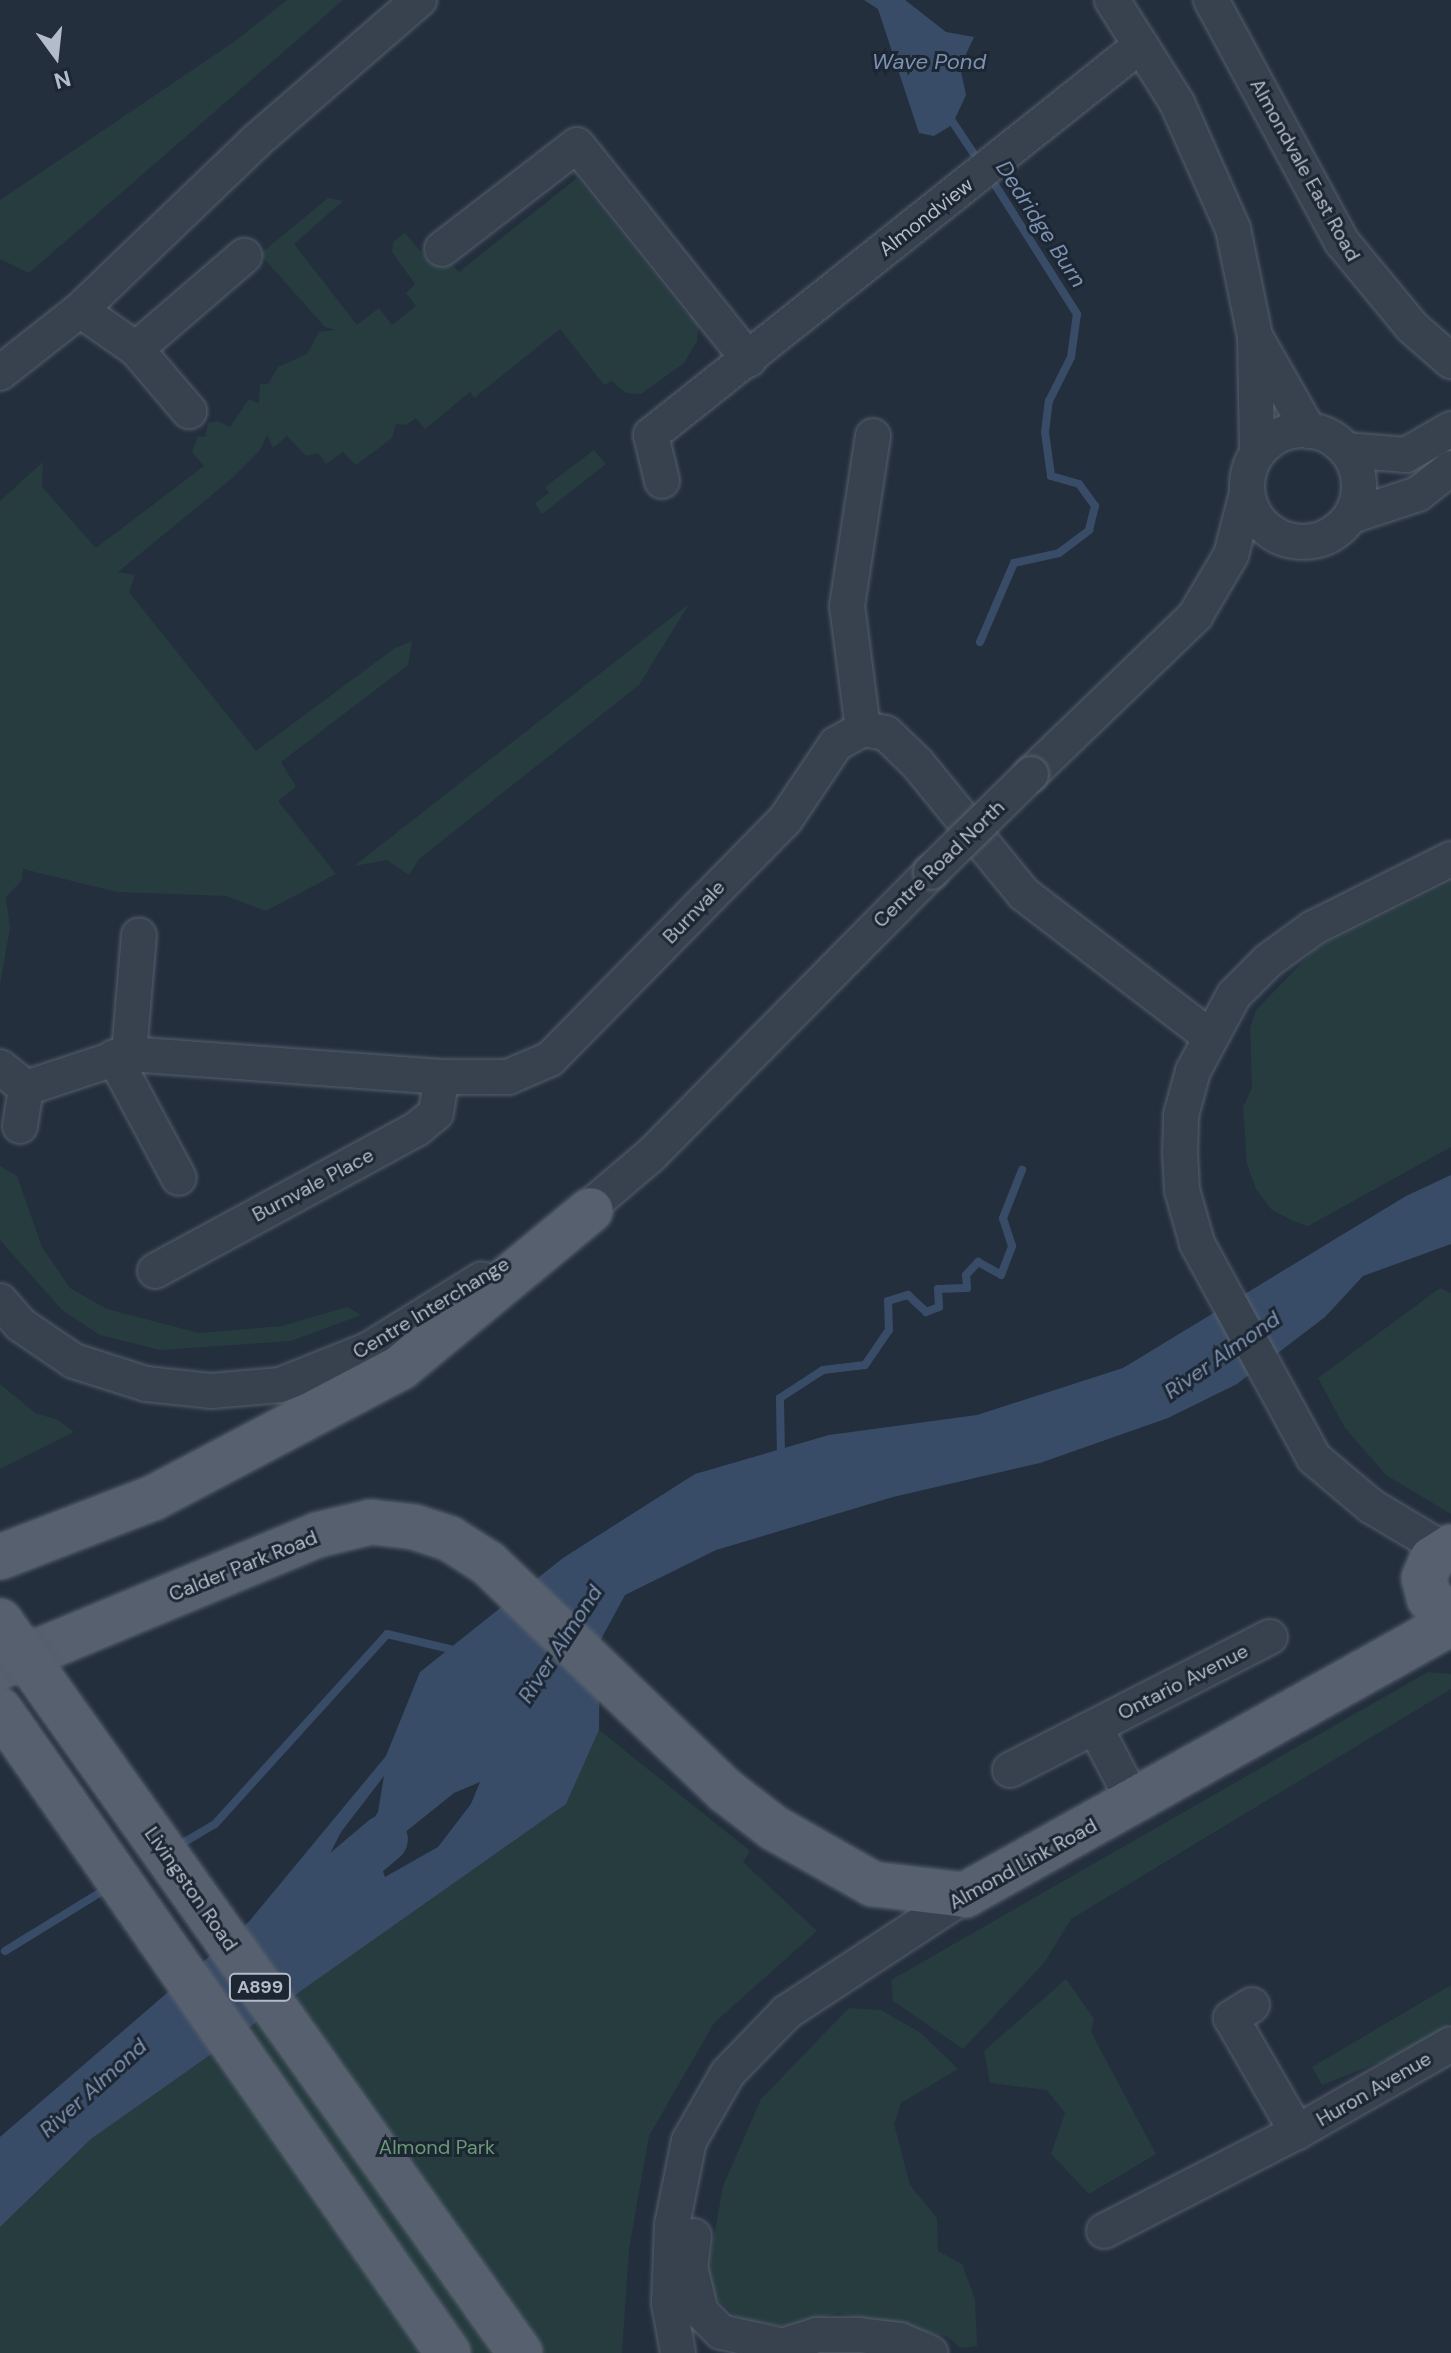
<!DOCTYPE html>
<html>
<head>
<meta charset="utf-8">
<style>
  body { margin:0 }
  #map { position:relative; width:1451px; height:2353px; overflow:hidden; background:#242f3e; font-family:"DM Sans",sans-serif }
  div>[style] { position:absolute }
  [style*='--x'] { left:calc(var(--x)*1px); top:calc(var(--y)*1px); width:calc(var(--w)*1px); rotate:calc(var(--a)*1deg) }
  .green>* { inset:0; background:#263c3f }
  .water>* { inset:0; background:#394c67 }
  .stream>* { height:8px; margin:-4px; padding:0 4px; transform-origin:4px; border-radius:4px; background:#394c67 }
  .river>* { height:48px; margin:-24px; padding:0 24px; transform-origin:24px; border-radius:24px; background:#394c67 }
  .roads { filter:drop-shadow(0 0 2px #565f6c) drop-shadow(0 0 2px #565f6c) }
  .minor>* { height:34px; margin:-17px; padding:0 17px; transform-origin:17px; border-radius:17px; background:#38414e }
  .minor>.ring { margin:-17px; padding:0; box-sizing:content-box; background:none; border:34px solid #38414e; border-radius:50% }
  .major>* { height:44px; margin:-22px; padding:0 22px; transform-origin:22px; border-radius:22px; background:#56606e }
  .bridges { filter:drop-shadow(0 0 2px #565f6c) drop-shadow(0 0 2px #565f6c) }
  .minor-bridge>* { height:34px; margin:-17px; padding:0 17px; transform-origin:17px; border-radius:17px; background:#38414e }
  .major-bridge>* { height:44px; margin:-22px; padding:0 22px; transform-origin:22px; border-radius:22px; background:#56606e }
  span { translate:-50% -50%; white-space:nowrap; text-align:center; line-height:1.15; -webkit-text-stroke:6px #1d2633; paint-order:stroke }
  .shield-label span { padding:2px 6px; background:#1d2633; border:2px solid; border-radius:6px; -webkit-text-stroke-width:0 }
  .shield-label { font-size:18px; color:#b4bcc9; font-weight:700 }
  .street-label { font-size:20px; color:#b4bcc9 }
  .park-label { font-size:20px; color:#6b9a76 }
  .water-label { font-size:22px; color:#7c92b1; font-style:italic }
  .north { position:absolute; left:16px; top:16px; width:80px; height:80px; -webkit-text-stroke:6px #1d2633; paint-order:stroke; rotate:165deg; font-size:22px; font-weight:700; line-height:32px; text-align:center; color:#b4bcc9 }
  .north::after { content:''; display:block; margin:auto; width:28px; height:36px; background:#b4bcc9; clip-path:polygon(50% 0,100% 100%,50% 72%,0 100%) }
</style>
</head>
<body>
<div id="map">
  <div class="green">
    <div style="clip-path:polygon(287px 0,343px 0,29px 273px,0 259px,0 200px,234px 42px)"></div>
    <div style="clip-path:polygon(577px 178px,689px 317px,701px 309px,697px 341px,684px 363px,641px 394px,626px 393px,612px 381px,604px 385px,560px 329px,474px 398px,470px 392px,425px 429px,416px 418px,406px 425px,396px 424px,392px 438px,356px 465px,343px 452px,326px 464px,318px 453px,306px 456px,287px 436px,273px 448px,267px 435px,260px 450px,230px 480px,118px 572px,135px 575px,129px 592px,256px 751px,395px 648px,412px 641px,408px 665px,281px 762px,296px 787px,278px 801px,336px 874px,266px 911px,226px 896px,117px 892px,23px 869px,22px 880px,6px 897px,10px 928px,0 985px,0 501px,43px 462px,42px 487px,96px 548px,204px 466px,192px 452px,198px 436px,205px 437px,208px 423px,218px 421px,230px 427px,249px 399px,259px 404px,260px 384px,268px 384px,278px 367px,307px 354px,319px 332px,336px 330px,325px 327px,260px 254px,328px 198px,343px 201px,294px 244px,357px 325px,379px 308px,392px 325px,416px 306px,406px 293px,415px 284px,392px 252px,393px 242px,405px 233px,431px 264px,442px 254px,459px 272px)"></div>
    <div style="clip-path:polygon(594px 450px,606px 464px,542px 514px,535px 503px,549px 493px,545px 487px)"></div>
    <div style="clip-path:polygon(689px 604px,639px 685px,419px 859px,409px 875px,387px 860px,354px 866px)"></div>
    <div style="clip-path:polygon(1451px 882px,1451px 1147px,1308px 1226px,1293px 1221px,1271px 1209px,1256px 1189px,1247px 1164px,1243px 1107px,1252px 1088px,1250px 1028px,1256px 1010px,1315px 949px)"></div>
    <div style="clip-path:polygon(0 1166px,17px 1176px,42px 1247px,70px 1288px,107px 1309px,199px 1333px,282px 1326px,347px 1307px,361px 1315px,291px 1341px,160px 1350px,100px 1335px,62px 1310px,0 1240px)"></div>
    <div style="clip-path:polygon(1440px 1288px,1451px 1293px,1451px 1514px,1386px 1475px,1345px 1428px,1318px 1378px)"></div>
    <div style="clip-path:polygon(0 1384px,35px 1413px,58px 1420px,74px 1432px,0 1469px)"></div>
    <div style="clip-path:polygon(1428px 1672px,1451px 1674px,1451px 1689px,1071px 1919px,1044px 1963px,963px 2049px,893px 2001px,891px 1980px)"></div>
    <div style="clip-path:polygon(599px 1730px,750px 1851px,743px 1862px,817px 1931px,714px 2023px,649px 2136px,629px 2249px,622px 2353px,0 2353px,0 2227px,91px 2139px,566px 1804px)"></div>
    <div style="clip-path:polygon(1066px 1979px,1094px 2019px,1091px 2032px,1156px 2154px,1089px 2194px,1051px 2154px,1065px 2113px,1047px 2090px,990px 2083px,984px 2051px)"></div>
    <div style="clip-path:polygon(1451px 1985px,1451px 2023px,1426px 2044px,1322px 2085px,1312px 2067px)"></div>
    <div style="clip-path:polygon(849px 2008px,881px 2010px,921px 2033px,958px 2069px,901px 2103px,894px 2124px,910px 2185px,937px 2218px,938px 2251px,962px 2264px,975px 2299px,977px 2346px,961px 2348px,946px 2336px,838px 2313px,786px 2326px,742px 2321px,714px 2297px,708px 2271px,723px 2186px,761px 2099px)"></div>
  </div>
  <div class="water">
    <div style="clip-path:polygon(864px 0,905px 0,946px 32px,974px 37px,960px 67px,966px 95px,952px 125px,934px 136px,919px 133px,878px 9px)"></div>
    <div style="clip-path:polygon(evenodd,1451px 1175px,1451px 1244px,1363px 1276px,1325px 1317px,1237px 1384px,1168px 1418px,1040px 1463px,893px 1497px,716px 1550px,625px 1595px,600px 1641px,599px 1730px,566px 1804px,91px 2139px,0 2227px,0 2137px,247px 1924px,386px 1756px,420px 1672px,563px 1558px,695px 1474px,829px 1435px,977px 1415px,1123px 1368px,1406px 1196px,1451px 1175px,384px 1776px,378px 1812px,310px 1919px,315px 1883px,341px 1832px,384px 1776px,1451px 1175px,480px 1782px,471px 1804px,438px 1847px,385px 1877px,380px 1863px,404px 1833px,454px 1793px,480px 1782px)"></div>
  </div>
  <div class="stream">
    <div style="--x:950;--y:118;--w:54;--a:56.3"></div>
    <div style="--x:980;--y:642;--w:86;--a:-66.7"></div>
    <div style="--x:1014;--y:563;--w:46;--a:-12.5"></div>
    <div style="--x:1059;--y:553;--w:38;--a:-37"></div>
    <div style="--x:1089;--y:530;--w:25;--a:-76"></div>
    <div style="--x:1095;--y:506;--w:27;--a:-126"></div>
    <div style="--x:1079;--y:484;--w:29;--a:-164"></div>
    <div style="--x:1051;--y:476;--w:44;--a:-97.8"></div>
    <div style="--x:1045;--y:432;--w:31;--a:-83"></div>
    <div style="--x:1049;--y:401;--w:49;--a:-63.4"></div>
    <div style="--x:1071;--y:357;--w:43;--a:-82.1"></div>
    <div style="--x:1077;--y:314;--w:162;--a:-122.4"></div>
    <div style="--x:781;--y:1458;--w:60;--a:-91"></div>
    <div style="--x:780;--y:1398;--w:51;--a:-33.1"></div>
    <div style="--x:823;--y:1370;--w:42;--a:-6.8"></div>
    <div style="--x:865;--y:1365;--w:42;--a:-55.6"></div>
    <div style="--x:889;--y:1330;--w:29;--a:-92"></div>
    <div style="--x:888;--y:1301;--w:21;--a:-17"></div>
    <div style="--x:908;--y:1295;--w:25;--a:43"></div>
    <div style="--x:926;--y:1312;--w:14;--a:-21"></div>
    <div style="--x:939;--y:1307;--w:18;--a:-93"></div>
    <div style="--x:938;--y:1289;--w:29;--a:-2"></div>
    <div style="--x:967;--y:1288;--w:13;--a:-94"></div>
    <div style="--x:966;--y:1275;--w:18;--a:-47"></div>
    <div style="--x:978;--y:1262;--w:26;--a:29"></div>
    <div style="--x:1001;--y:1275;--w:31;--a:-69"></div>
    <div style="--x:1012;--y:1246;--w:29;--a:-108"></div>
    <div style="--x:1003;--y:1218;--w:52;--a:-68.4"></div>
    <div style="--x:176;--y:1847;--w:45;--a:-30.5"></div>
    <div style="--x:215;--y:1824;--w:256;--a:-47.8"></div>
    <div style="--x:387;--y:1634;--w:65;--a:13.4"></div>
    <div style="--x:5;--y:1951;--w:122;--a:-31.6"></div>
  </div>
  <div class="river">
    <div style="--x:263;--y:1941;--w:158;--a:-40.1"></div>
  </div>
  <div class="roads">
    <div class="minor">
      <div style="--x:1112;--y:0;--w:122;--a:57.7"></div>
      <div style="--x:1177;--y:103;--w:138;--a:66"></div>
      <div style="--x:1233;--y:229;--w:109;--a:78.4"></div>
      <div style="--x:1255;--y:336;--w:118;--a:89"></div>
      <div style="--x:1211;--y:0;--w:275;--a:61.6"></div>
      <div style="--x:1342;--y:242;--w:110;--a:50.5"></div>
      <div style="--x:1412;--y:327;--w:52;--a:41.1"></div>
      <div style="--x:442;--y:249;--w:170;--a:-37.6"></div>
      <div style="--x:577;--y:145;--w:275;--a:51.3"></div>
      <div style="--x:80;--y:310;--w:68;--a:34.9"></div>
      <div style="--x:136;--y:349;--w:82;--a:49.5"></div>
      <div style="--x:1257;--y:340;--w:105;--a:60.3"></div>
      <div style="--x:136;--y:349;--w:143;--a:-40.7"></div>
      <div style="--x:0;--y:373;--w:102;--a:-38.2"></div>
      <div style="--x:80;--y:310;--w:244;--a:-43.8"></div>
      <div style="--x:256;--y:141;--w:216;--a:-40.9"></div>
      <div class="ring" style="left:1247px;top:430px;width:78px;height:78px"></div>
      <div style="--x:1346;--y:450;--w:60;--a:4.8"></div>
      <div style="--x:1406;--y:455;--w:52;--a:-30"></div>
      <div style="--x:662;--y:481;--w:47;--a:-103.4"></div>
      <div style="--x:651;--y:435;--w:626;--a:-38.52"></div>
      <div style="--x:1351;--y:516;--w:71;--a:-18.2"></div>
      <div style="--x:1418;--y:494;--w:42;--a:-38.2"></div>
      <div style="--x:863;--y:729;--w:124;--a:-97.4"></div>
      <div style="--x:847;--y:606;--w:172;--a:-81.3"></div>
      <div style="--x:1031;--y:774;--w:228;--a:-43.9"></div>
      <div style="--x:1195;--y:616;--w:71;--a:-59.5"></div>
      <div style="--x:1231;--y:555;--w:64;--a:-75.5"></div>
      <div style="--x:129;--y:1054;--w:119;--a:-85.2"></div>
      <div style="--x:114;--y:1057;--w:137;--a:61.8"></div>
      <div style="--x:0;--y:1067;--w:33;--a:39"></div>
      <div style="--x:20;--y:1126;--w:38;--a:-81"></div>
      <div style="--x:26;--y:1088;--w:108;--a:-18.3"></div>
      <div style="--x:129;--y:1054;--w:314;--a:4.2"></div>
      <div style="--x:442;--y:1077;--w:66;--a:0"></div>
      <div style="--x:508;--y:1077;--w:46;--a:-23.2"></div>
      <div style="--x:550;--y:1059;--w:335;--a:-45.5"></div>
      <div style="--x:785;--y:820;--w:92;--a:-56.1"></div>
      <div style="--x:836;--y:744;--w:31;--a:-29"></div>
      <div style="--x:863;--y:729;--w:23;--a:10"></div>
      <div style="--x:886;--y:733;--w:43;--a:44.1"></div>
      <div style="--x:917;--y:763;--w:169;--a:50.8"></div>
      <div style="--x:1024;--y:894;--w:232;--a:37.5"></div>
      <div style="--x:571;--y:1223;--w:105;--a:-40.4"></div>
      <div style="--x:651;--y:1155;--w:398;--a:-45.3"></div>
      <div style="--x:155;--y:1271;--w:299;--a:-28.5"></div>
      <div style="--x:418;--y:1128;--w:23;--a:-40"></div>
      <div style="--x:436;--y:1113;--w:36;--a:-81"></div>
      <div style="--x:0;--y:1301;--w:32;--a:49"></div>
      <div style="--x:21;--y:1325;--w:64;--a:34.2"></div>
      <div style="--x:74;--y:1361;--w:76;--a:17.7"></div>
      <div style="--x:146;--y:1384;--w:65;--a:6.1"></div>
      <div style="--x:211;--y:1391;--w:69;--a:-5"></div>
      <div style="--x:280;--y:1385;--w:95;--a:-21.7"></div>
      <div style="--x:368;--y:1350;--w:134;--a:-31.9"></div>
      <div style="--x:1443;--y:1549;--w:84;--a:-149.2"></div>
      <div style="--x:1371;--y:1506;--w:75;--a:-139.9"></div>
      <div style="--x:1314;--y:1458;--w:245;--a:-118.6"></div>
      <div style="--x:1197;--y:1243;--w:55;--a:-105.8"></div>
      <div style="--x:1182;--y:1190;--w:38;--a:-93"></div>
      <div style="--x:1180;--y:1152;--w:37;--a:-88"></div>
      <div style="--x:1181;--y:1115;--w:46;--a:-74.7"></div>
      <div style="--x:1193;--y:1071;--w:86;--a:-61.7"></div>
      <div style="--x:1234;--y:995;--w:49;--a:-45"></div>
      <div style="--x:1269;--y:960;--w:54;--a:-36"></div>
      <div style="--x:1313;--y:928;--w:154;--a:-26.6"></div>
      <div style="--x:1095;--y:1727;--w:85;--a:62.5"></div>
      <div style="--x:1010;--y:1770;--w:292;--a:-27.1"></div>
      <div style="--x:1252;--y:2005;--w:25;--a:148"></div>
      <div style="--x:1231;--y:2018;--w:132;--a:59.9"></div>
      <div style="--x:1104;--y:2231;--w:217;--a:-27.2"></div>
      <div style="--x:1297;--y:2132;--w:177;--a:-29.7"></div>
      <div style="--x:694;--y:2236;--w:31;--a:97"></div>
      <div style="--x:690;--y:2267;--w:46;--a:76.3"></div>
      <div style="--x:701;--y:2312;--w:28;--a:45"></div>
      <div style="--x:721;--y:2332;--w:59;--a:12.6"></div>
      <div style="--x:678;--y:2353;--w:51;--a:-100.2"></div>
      <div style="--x:669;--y:2303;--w:78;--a:-87.8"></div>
      <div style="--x:672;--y:2225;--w:86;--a:-78.6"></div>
      <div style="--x:689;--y:2141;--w:78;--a:-60.2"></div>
      <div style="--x:728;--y:2073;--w:85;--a:-46"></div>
      <div style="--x:787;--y:2012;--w:213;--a:-33.3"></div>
      <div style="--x:760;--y:2353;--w:60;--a:-17.5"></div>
      <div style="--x:817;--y:2335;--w:42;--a:0"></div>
      <div style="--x:859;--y:2335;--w:41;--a:7"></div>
      <div style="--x:900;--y:2340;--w:33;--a:23"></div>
    </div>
    <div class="major">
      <div style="--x:1451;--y:1547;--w:22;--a:148"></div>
      <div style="--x:1432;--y:1559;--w:21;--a:113"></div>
      <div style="--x:1424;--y:1578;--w:21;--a:76"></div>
      <div style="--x:1429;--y:1598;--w:27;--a:36"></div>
      <div style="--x:0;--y:1557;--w:164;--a:-21.1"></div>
      <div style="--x:153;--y:1498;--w:280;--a:-27.8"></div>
      <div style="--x:401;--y:1367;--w:246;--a:-39.6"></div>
      <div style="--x:0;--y:1667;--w:343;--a:-22.6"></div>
      <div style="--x:317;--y:1535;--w:56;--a:-13.5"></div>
      <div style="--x:371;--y:1522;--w:43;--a:6.6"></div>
      <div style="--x:414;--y:1527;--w:38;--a:18"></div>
      <div style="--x:450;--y:1539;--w:45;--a:32.3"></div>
      <div style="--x:488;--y:1563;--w:330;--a:43.8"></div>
      <div style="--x:726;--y:1791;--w:61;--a:37.6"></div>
      <div style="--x:774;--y:1828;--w:114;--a:29.5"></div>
      <div style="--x:873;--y:1884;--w:93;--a:6.8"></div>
      <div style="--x:965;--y:1895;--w:557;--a:-29.23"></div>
      <div style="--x:0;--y:1710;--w:784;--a:55.13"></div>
    </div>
  </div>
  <div class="bridges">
    <div class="minor-bridge">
      <div style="--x:931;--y:872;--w:140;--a:-44.4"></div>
    </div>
    <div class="major-bridge">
      <div style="--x:0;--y:1621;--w:898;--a:54.61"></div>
    </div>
  </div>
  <div class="shield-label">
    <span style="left:260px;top:1987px">A899</span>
  </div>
  <div class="street-label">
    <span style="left:1305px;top:170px;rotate:61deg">Almondvale East Road</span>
    <span style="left:926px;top:217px;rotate:-38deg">Almondview</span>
    <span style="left:939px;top:864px;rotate:-44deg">Centre Road North</span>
    <span style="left:694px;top:912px;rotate:-46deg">Burnvale</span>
    <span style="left:313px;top:1185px;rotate:-28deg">Burnvale Place</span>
    <span style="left:431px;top:1308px;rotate:-31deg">Centre Interchange</span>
    <span style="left:243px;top:1566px;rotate:-22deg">Calder Park Road</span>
    <span style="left:1183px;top:1682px;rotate:-27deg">Ontario Avenue</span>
    <span style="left:1023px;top:1864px;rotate:-29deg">Almond Link Road</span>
    <span style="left:191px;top:1889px;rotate:55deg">Livingston Road</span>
    <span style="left:1374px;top:2089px;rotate:-30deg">Huron Avenue</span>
  </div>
  <div class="park-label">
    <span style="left:437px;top:2147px">Almond Park</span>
  </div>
  <div class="water-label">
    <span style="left:929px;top:62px">Wave Pond</span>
    <span style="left:1041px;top:224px;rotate:57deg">Dedridge Burn</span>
    <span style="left:1222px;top:1355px;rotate:-35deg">River Almond</span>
    <span style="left:560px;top:1644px;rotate:-57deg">River Almond</span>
    <span style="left:93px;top:2088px;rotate:-42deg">River Almond</span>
  </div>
  <div class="north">N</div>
</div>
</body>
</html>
